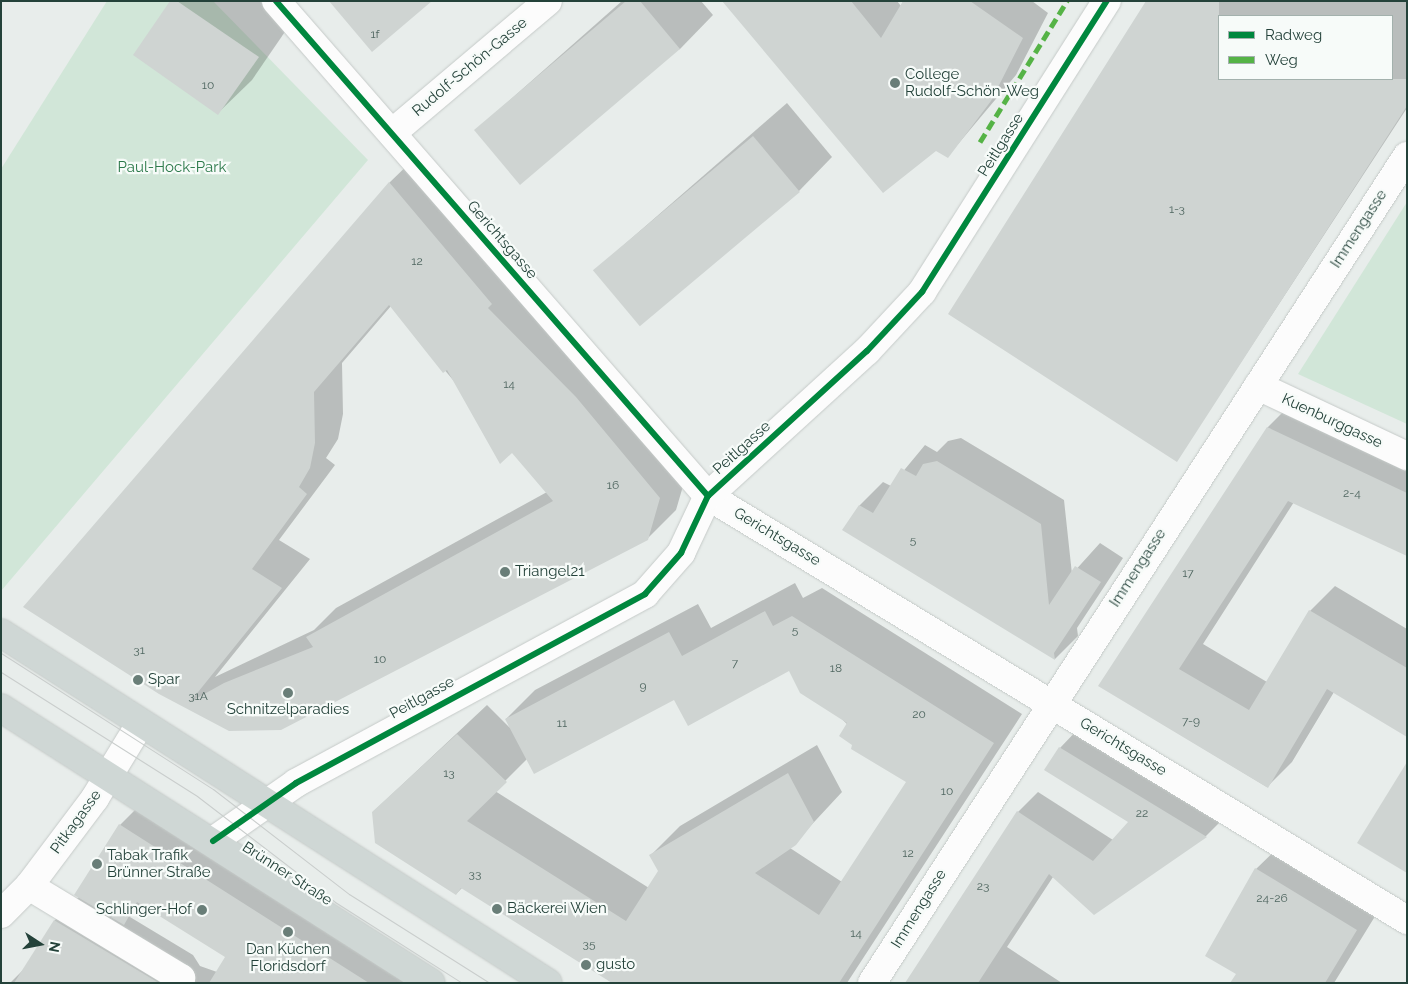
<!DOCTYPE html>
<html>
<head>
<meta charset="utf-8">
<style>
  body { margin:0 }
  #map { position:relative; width:1408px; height:984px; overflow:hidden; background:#e8edeb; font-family:Raleway,sans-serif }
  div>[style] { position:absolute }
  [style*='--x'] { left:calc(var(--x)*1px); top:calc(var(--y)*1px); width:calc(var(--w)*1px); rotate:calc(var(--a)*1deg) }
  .green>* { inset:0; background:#d1e6d8 }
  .shadow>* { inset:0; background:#0003 }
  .building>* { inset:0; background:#cfd4d2; transform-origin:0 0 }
  .roads { filter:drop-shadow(0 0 1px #c5cac8) drop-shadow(0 0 1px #c5cac8) }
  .minor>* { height:28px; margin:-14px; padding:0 14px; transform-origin:14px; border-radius:14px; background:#fcfcfc }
  .major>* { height:28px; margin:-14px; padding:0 14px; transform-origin:14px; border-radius:14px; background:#cfd7d5 }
  .tram>* { height:1px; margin:-0.5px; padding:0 0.5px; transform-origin:0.5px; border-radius:0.5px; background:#c9cdcc }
  .quiet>* { height:5px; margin-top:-2.5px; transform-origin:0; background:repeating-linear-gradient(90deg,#55b346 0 10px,transparent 0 15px) }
  .cycleway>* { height:6px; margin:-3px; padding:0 3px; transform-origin:3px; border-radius:3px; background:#00873e }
  .dots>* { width:14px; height:14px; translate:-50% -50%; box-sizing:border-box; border:2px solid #f7fbf9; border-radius:50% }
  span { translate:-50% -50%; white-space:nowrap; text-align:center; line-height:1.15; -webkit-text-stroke:4.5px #f7fbf9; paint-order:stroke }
  .number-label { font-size:12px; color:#506761 }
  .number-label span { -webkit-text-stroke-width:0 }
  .street-label { font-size:15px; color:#24423a }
  .poi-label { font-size:15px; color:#24423a }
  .left { translate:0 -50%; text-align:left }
  .right { translate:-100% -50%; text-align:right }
  .park-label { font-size:15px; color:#2d7a4b }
  .frame { position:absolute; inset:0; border:2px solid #24423a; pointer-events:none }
  .legend { position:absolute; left:1218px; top:15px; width:175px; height:65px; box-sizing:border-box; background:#f7fbf9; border:1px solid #a3b1ad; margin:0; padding:6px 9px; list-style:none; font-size:15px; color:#24423a }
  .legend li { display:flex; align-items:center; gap:10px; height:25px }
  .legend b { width:25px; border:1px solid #a3b1ad }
  .north { position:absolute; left:15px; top:919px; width:50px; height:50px; -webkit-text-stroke:4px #f7fbf9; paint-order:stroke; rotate:101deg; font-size:14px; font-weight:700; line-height:20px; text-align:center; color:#24423a }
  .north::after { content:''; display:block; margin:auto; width:18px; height:22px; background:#24423a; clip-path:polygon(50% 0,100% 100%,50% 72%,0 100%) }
</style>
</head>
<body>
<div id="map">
  <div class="green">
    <div style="clip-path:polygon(107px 1px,213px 1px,368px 160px,1px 591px,1px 169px)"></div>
    <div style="clip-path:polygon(1407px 202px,1407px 424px,1298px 374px)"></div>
  </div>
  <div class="shadow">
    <div style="clip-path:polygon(172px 1px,259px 1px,291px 23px,252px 80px,218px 113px)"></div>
    <div style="clip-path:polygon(622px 1px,701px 1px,713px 15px,680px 49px,475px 131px)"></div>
    <div style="clip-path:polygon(728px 1px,897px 1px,901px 6px,905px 1px,1032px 1px,1048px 13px,1016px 75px,948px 156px)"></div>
    <div style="clip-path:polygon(evenodd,1147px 1px,1407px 1px,1407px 108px,1177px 460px,1147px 1px,1219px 16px,1392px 16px,1392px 79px,1219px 79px,1219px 16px)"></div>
    <div style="clip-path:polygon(787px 103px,832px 157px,799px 191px,594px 271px)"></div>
    <div style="clip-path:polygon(evenodd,418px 155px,688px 469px,676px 510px,647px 539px,230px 730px,159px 693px,389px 183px,418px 155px,391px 306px,547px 492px,336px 608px,314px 630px,215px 677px,310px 559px,279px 540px,335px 465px,326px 458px,338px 439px,343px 414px,342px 363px,391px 306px)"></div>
    <div style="clip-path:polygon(1293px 402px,1407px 456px,1407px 554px,1294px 502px,1203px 644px,1267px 682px,1310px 611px,1335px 586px,1407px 629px,1407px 735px,1334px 692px,1292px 762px,1267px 787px,1100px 686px,1268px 427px)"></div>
    <div style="clip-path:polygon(961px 438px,1064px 500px,1072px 574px,1100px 543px,1123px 558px,1077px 628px,1078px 636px,1055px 659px,844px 529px,860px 505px,883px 482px,891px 486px,925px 445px,937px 452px,948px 441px)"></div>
    <div style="clip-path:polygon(evenodd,795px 583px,803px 598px,822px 588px,1022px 714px,847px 983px,613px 983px,463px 887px,456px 894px,373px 812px,487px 705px,510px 728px,506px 719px,535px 690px,698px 604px,711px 628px,795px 583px,790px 669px,907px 782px,842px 882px,790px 848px,842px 792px,817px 745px,680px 826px,651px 855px,659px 871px,649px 888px,495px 791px,527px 759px,675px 698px,790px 669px)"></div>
    <div style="clip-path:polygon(1080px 727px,1226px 816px,1206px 836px,1053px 877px,1007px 947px,1062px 983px,906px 983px,1018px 812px,1038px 792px,1113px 840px,1130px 822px,1060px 748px)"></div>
    <div style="clip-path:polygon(evenodd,150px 795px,447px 983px,10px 983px,25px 968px,55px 920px,79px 897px,120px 825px,150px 795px,143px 904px,227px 957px,217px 972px,200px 966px,193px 955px,130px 917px,143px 904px)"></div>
    <div style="clip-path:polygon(1282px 844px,1382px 905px,1334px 983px,1232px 983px,1238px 973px,1256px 869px)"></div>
  </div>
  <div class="building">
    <div style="clip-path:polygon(170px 1px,177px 1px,259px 57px,218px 115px,133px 55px)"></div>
    <div style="clip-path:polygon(329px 1px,432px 1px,372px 52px)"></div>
    <div style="clip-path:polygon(626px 1px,640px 1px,680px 49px,520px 185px,474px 130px)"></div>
    <div style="clip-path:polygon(722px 1px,851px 1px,881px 38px,903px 1px,970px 1px,1023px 38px,991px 101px,948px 158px,936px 151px,883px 193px)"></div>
    <div style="clip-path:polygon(1146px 1px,1219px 1px,1219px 79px,1407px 79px,1407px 106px,1177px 462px,948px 314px)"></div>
    <div style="left:753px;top:136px;width:73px;height:209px;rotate:50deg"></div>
    <div style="clip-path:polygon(evenodd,389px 182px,492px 304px,488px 308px,576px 397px,660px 498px,648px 540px,281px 730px,229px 731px,159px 694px,23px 607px,389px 182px,389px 305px,443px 373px,447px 370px,500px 464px,512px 453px,553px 501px,306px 637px,313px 647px,224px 683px,190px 702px,282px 588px,252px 569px,307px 494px,299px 487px,310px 468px,315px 443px,314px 392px,389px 305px)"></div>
    <div style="clip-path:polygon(1267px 427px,1407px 493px,1407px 556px,1288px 501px,1179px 669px,1249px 710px,1309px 610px,1407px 668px,1407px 737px,1327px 689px,1268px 788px,1098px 686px)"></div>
    <div style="clip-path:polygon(937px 461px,1041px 524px,1049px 605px,1075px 566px,1101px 582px,1054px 653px,1055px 660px,842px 530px,859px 505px,873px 513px,901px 468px,916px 476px,923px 464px)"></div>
    <div style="clip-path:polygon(765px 611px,773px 626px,792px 616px,994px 743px,839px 983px,612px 983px,461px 888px,456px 895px,375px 843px,372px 812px,457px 734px,507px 782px,467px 821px,626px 921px,658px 871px,649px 855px,788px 773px,814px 822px,796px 845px,755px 873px,819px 915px,906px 782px,851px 749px,852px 745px,839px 736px,847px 723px,800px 693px,789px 671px,688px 726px,674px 700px,534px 774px,505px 719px,669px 632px,682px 656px)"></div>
    <div style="clip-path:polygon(1059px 747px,1207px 837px,1094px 915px,1049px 874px,978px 983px,905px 983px,1017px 811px,1093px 861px,1128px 822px,1044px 770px)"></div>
    <div style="clip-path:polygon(1407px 762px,1407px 873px,1357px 843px)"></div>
    <div style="clip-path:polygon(119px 824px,133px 833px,369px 983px,209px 983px,225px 957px,137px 902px,124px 925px,74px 895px)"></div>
    <div style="clip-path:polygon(1255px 868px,1357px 930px,1325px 983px,1230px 983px,1236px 974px,1205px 956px)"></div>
    <div style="clip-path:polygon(54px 920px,159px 983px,14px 983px)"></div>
  </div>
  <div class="roads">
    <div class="minor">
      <div style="--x:276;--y:1;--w:657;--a:48.89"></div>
      <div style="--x:708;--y:496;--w:818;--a:31.24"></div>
      <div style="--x:392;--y:133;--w:204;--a:-40.2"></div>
      <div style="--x:1258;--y:386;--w:165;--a:25.2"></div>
      <div style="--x:213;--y:841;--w:101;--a:-34.9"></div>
      <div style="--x:296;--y:783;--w:397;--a:-28.4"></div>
      <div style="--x:645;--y:594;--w:55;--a:-48.7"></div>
      <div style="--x:681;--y:553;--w:63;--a:-64.7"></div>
      <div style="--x:708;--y:496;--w:215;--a:-42.4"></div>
      <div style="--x:867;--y:351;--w:81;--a:-47"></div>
      <div style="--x:922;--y:292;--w:345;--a:-57.6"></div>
      <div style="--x:29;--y:886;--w:178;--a:31.2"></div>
      <div style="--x:181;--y:978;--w:6;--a:121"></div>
      <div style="--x:1;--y:914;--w:40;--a:-45"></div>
      <div style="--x:29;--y:886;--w:110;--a:-53.1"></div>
      <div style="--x:95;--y:798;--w:87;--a:-58.7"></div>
      <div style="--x:872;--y:983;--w:985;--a:-57.1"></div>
    </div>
    <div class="major">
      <div style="--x:1;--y:633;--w:649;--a:32.61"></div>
      <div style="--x:1;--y:708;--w:510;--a:32.6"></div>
    </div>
  </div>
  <div class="tram">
    <div style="--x:1;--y:653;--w:252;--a:32.7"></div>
    <div style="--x:213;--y:789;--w:172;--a:37.7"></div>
    <div style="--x:349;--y:894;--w:167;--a:32.3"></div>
    <div style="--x:1;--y:672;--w:232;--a:32.3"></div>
    <div style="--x:197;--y:796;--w:174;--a:37.5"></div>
    <div style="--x:335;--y:902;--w:151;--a:32.5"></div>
  </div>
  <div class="quiet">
    <div style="--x:980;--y:142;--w:166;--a:-58.3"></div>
  </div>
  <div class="cycleway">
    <div style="--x:276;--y:1;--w:657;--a:48.89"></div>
    <div style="--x:213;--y:841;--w:101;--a:-34.9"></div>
    <div style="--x:296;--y:783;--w:397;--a:-28.4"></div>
    <div style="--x:645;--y:594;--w:55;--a:-48.7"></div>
    <div style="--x:681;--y:553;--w:63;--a:-64.7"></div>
    <div style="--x:708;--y:496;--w:215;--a:-42.4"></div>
    <div style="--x:867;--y:351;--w:81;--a:-47"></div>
    <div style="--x:922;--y:292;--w:345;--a:-57.6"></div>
  </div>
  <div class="dots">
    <div style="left:895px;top:83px;background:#697e78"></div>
    <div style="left:505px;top:572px;background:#697e78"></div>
    <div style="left:138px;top:680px;background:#697e78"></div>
    <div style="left:288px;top:693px;background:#697e78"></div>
    <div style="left:97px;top:864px;background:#697e78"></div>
    <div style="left:497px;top:909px;background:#697e78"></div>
    <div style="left:202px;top:910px;background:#697e78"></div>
    <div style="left:288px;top:932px;background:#697e78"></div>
    <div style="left:586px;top:965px;background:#697e78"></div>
  </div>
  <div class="number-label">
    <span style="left:375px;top:35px">1f</span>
    <span style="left:208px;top:86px">10</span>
    <span style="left:1177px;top:210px">1-3</span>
    <span style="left:417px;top:262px">12</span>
    <span style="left:509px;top:385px">14</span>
    <span style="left:613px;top:486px">16</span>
    <span style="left:1352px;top:494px">2-4</span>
    <span style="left:913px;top:541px">5</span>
    <span style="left:1188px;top:574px">17</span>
    <span style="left:795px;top:631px">5</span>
    <span style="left:139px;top:651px">31</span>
    <span style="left:380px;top:660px">10</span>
    <span style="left:735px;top:664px">7</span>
    <span style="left:836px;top:669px">18</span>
    <span style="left:643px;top:687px">9</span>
    <span style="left:198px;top:697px">31A</span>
    <span style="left:919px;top:715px">20</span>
    <span style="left:1191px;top:722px">7-9</span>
    <span style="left:562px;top:724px">11</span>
    <span style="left:449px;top:774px">13</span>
    <span style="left:947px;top:792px">10</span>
    <span style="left:1142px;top:814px">22</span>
    <span style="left:908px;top:854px">12</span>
    <span style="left:475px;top:875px">33</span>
    <span style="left:983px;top:887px">23</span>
    <span style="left:1272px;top:899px">24-26</span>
    <span style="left:856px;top:934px">14</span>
    <span style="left:589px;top:945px">35</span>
  </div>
  <div class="street-label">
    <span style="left:470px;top:67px;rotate:-40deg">Rudolf-Schön-Gasse</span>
    <span style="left:1001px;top:145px;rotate:-58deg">Peitlgasse</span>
    <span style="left:1359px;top:229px;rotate:-57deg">Immengasse</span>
    <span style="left:502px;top:240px;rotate:49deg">Gerichtsgasse</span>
    <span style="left:1332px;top:421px;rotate:25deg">Kuenburggasse</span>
    <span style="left:742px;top:448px;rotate:-42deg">Peitlgasse</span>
    <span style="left:777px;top:537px;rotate:31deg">Gerichtsgasse</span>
    <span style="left:1138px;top:568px;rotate:-57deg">Immengasse</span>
    <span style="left:422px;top:698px;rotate:-29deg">Peitlgasse</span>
    <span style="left:1123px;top:747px;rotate:31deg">Gerichtsgasse</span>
    <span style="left:76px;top:822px;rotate:-54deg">Pitkagasse</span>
    <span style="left:287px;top:874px;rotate:33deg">Brünner Straße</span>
    <span style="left:919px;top:909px;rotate:-58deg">Immengasse</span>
  </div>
  <div class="poi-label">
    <span class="left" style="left:905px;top:83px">College<br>Rudolf-Schön-Weg</span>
    <span class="left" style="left:515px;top:572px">Triangel21</span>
    <span class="left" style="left:148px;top:680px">Spar</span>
    <span style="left:288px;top:710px">Schnitzelparadies</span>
    <span class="left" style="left:107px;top:864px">Tabak Trafik<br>Brünner Straße</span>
    <span class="left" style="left:507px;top:909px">Bäckerei Wien</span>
    <span class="right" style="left:192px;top:910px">Schlinger-Hof</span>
    <span style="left:288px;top:958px">Dan Küchen<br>Floridsdorf</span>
    <span class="left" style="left:596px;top:965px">gusto</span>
  </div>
  <div class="park-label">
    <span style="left:172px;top:168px">Paul-Hock-Park</span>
  </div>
  <div class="frame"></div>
  <ul class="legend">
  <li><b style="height:6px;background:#00873e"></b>Radweg</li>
  <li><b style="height:6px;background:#55b346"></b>Weg</li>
  </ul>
  <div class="north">N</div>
</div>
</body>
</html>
